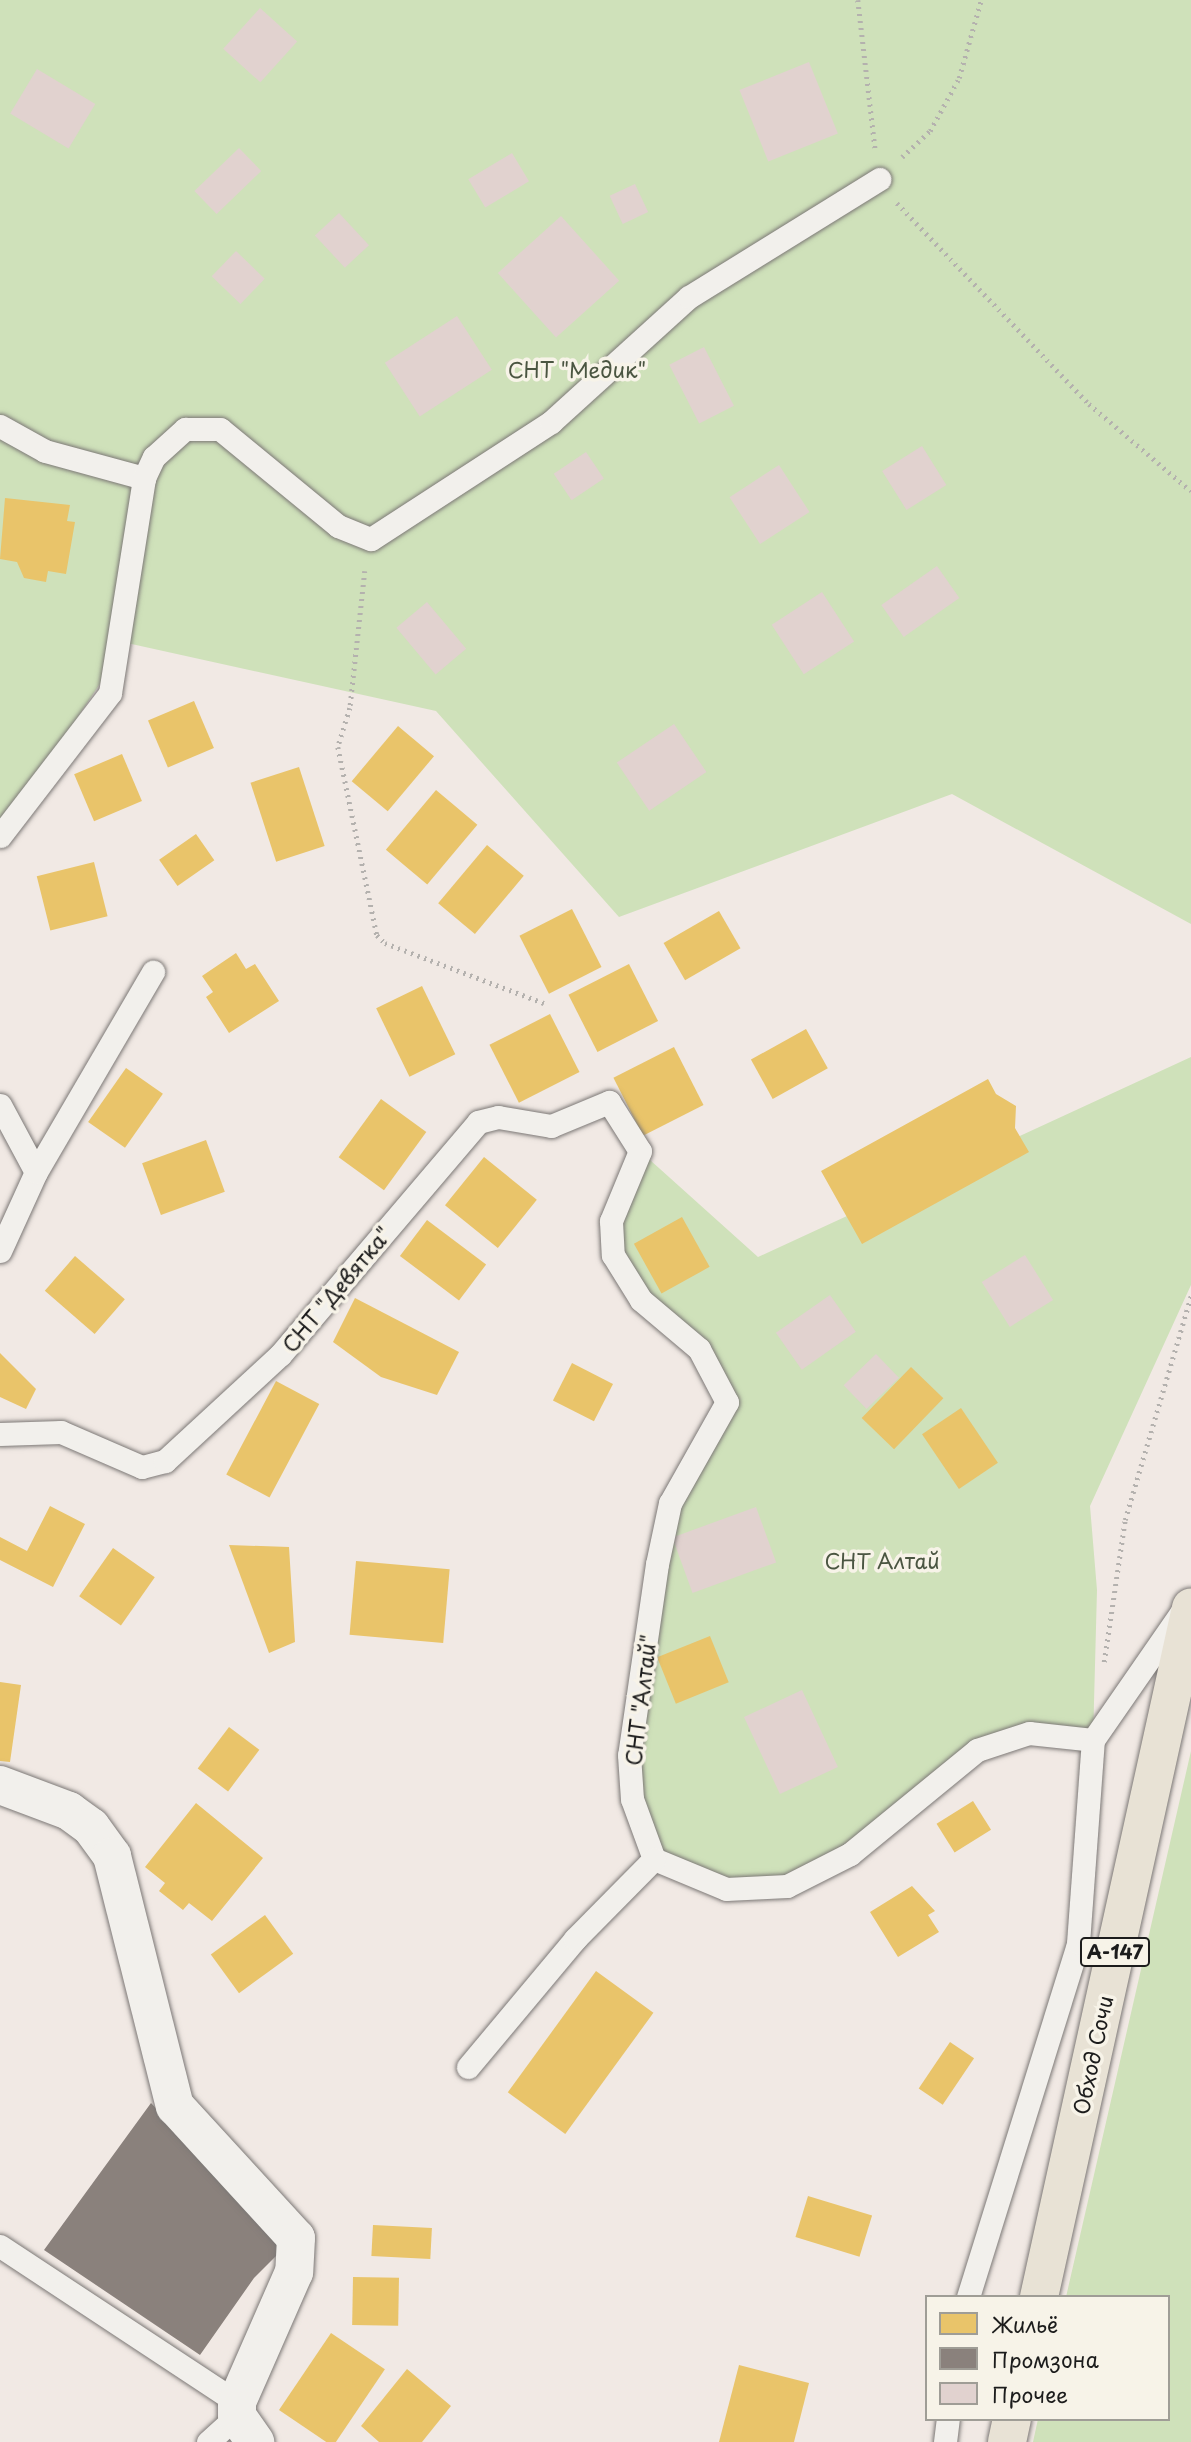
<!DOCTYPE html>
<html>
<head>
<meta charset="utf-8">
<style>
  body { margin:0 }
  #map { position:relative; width:1191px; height:2442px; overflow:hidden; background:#f1e9e4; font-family:"Playpen Sans",sans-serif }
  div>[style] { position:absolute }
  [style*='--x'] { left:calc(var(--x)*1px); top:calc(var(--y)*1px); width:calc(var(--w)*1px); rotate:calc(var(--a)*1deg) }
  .green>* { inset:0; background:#cfe1ba }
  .homes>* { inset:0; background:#e9c46a; transform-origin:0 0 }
  .industry>* { inset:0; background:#8a817c }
  .building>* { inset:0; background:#e1d2cf; transform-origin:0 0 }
  .path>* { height:4.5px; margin-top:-2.25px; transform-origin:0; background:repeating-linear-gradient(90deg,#b4b1ae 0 2px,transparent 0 7px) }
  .roads { filter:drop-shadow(0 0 2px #7c7876) drop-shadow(0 0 2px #7c7876) }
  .lane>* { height:23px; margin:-11.5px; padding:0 11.5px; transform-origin:11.5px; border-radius:11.5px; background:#f2f0ec }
  .street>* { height:38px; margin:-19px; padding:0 19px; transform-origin:19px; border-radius:19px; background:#f2f0ec }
  .secondary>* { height:38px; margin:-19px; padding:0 19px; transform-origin:19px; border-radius:19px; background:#f2f0ec }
  .highway>* { height:38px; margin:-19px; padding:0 19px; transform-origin:19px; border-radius:19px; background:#e8e2d5 }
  span { translate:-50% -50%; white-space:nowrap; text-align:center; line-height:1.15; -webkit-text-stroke:7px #f7f3e8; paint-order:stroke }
  .shield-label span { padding:2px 5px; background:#f7f3e8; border:2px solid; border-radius:5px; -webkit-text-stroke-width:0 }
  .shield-label { font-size:19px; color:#1c1c1c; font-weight:700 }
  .park-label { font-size:21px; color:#4a5541 }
  .street-label { font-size:21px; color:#1c1c1c }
  .legend { position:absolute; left:925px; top:2295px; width:245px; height:126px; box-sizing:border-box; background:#f7f3e8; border:2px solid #9f9d96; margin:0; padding:9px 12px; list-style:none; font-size:21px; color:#1c1c1c }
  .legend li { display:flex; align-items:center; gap:14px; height:35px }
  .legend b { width:35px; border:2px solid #9f9d96 }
</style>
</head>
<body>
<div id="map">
  <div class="green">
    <div style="clip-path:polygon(0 0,1191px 0,1191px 924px,952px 794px,619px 917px,436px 711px,127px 643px,0 834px)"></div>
    <div style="clip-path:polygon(1191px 1057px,1191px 1285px,1090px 1506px,1097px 1590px,1093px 1740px,1002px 1739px,821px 1871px,726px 1889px,654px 1859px,632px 1799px,657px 1564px,725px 1388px,641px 1300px,611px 1221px,640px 1151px,758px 1257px)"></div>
    <div style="clip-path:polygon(1191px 1751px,1191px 2442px,1033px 2442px,1038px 2419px,1168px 2419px,1168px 2297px,1066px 2297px)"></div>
  </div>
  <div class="homes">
    <div style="clip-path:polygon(5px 498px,70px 505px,67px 521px,75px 522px,66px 574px,48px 571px,46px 582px,24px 578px,17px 562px,0 559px)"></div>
    <div style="left:194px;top:701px;width:51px;height:50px;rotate:67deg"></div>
    <div style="left:398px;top:726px;width:47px;height:72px;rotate:40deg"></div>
    <div style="left:122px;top:754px;width:51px;height:52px;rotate:67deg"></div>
    <div style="left:299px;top:767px;width:83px;height:51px;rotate:72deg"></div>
    <div style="left:436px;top:790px;width:54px;height:78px;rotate:40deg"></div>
    <div style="left:196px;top:834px;width:32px;height:45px;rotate:55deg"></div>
    <div style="left:487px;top:845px;width:48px;height:76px;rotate:40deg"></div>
    <div style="left:94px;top:862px;width:56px;height:59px;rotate:76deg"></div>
    <div style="left:572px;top:909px;width:65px;height:59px;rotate:63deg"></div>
    <div style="left:719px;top:911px;width:43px;height:64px;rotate:60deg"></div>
    <div style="clip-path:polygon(236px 953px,246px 969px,255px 964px,279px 1001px,229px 1033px,206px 997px,213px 992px,202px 976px)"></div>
    <div style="left:629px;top:964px;width:64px;height:68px;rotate:63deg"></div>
    <div style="left:422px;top:986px;width:76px;height:51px;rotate:64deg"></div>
    <div style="left:550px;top:1014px;width:65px;height:68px;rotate:63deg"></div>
    <div style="left:806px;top:1029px;width:45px;height:63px;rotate:61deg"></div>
    <div style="left:674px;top:1047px;width:65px;height:68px;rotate:63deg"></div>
    <div style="left:126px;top:1068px;width:45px;height:66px;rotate:35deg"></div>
    <div style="clip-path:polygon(988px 1079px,996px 1094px,1016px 1106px,1015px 1128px,1029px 1152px,862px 1244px,821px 1171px)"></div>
    <div style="left:381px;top:1099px;width:56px;height:72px;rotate:36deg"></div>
    <div style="left:206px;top:1140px;width:55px;height:68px;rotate:70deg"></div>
    <div style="left:484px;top:1157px;width:68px;height:62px;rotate:39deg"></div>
    <div style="left:682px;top:1217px;width:57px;height:55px;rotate:61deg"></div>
    <div style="left:427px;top:1220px;width:74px;height:45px;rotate:37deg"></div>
    <div style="left:75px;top:1256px;width:66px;height:46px;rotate:41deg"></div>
    <div style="clip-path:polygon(355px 1298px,459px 1352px,437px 1395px,381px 1377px,333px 1342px)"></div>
    <div style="clip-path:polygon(0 1353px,36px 1389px,26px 1409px,0 1397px)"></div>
    <div style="left:572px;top:1363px;width:46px;height:42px;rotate:27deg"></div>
    <div style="left:911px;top:1367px;width:45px;height:71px;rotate:44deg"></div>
    <div style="left:276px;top:1381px;width:49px;height:106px;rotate:28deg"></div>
    <div style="left:961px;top:1408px;width:66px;height:47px;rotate:56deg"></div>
    <div style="clip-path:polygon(50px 1506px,85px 1524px,53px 1587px,0 1560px,0 1537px,27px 1551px)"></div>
    <div style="clip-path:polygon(229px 1545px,289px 1547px,295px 1642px,269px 1653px)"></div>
    <div style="left:113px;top:1548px;width:51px;height:59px;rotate:35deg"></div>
    <div style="left:356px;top:1561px;width:94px;height:74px;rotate:5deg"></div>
    <div style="left:710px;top:1636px;width:50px;height:57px;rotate:68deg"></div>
    <div style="clip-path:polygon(0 1682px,21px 1685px,10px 1762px,0 1761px)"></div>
    <div style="left:229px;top:1727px;width:38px;height:52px;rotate:37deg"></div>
    <div style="left:973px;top:1801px;width:34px;height:43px;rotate:58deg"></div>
    <div style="clip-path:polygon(196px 1803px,263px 1858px,212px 1921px,189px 1903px,183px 1910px,159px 1891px,165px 1883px,145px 1867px)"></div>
    <div style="clip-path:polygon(912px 1886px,935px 1911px,928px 1915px,939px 1932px,898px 1957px,870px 1912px)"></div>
    <div style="left:265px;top:1915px;width:48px;height:67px;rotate:54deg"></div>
    <div style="left:596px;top:1971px;width:71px;height:150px;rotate:36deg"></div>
    <div style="left:950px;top:2042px;width:29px;height:56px;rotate:34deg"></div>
    <div style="left:808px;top:2196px;width:67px;height:43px;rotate:17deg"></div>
    <div style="left:373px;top:2225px;width:59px;height:31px;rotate:3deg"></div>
    <div style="left:353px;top:2277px;width:46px;height:48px;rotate:1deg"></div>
    <div style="left:331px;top:2333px;width:65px;height:93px;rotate:34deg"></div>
    <div style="clip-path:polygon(739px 2365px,809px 2383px,794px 2442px,719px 2442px)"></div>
    <div style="clip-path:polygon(407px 2369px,451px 2406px,422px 2442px,379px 2442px,361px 2426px)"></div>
  </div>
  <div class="industry">
    <div style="clip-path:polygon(151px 2103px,285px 2247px,254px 2278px,200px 2355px,44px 2250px)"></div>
  </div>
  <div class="building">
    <div style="left:260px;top:8px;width:50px;height:55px;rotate:42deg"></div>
    <div style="left:809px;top:62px;width:77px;height:75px;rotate:68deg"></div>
    <div style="left:37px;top:69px;width:68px;height:52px;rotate:31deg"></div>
    <div style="left:239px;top:148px;width:32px;height:62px;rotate:46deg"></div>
    <div style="left:512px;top:153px;width:33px;height:51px;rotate:59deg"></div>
    <div style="left:635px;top:184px;width:31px;height:28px;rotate:65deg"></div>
    <div style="left:339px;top:213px;width:44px;height:33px;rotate:47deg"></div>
    <div style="left:561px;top:216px;width:87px;height:85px;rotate:48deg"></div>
    <div style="left:236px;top:251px;width:40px;height:35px;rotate:44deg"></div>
    <div style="left:457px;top:316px;width:64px;height:86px;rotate:57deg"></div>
    <div style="left:704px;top:347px;width:66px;height:39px;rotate:63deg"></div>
    <div style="left:922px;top:446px;width:46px;height:47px;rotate:58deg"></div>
    <div style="left:586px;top:452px;width:32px;height:39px;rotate:56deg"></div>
    <div style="left:779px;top:465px;width:56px;height:59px;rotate:57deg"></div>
    <div style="left:937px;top:566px;width:39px;height:68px;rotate:55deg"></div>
    <div style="left:822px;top:592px;width:59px;height:60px;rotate:57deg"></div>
    <div style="left:427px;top:602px;width:61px;height:40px;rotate:50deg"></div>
    <div style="left:674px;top:724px;width:58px;height:69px;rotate:56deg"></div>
    <div style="left:1025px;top:1255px;width:53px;height:51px;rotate:58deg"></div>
    <div style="left:830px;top:1295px;width:45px;height:66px;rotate:55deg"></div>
    <div style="left:876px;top:1354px;width:33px;height:45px;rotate:46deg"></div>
    <div style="left:756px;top:1507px;width:59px;height:89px;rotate:70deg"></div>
    <div style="left:802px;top:1690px;width:85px;height:64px;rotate:65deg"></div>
  </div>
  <div class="path">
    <div style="--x:858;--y:0;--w:149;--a:83.4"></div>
    <div style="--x:902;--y:157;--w:38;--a:-43"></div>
    <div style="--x:930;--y:131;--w:60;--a:-61.3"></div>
    <div style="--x:959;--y:78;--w:81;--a:-74.2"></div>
    <div style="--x:897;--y:203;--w:278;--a:46.3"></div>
    <div style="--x:1089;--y:404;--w:134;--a:40.5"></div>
    <div style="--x:365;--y:571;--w:138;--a:96.2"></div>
    <div style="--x:350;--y:708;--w:41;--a:107.1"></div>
    <div style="--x:338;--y:747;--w:192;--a:78.3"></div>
    <div style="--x:377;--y:935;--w:11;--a:45"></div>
    <div style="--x:385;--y:943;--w:170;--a:20.7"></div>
    <div style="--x:1104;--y:1662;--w:144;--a:-81.6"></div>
    <div style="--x:1125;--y:1520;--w:234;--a:-73.6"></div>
  </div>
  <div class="roads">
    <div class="lane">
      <div style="--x:0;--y:426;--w:51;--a:29.1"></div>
      <div style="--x:45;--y:451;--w:103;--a:15.3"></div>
      <div style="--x:0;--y:836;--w:180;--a:-52.4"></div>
      <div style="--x:110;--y:693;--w:218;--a:-81"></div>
      <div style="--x:144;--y:478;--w:23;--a:-65"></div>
      <div style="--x:154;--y:457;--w:42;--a:-42.1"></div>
      <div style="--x:185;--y:429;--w:35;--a:0"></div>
      <div style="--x:220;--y:429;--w:153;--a:39.4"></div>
      <div style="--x:338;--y:526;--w:35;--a:22"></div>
      <div style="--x:371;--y:539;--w:215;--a:-33"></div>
      <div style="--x:551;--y:422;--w:186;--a:-42.2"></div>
      <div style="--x:689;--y:297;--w:224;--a:-31.8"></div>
      <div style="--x:0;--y:1105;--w:76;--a:61.8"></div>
      <div style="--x:0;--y:1251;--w:87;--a:-65.5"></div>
      <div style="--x:36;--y:1172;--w:232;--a:-59.7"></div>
      <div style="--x:0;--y:1434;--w:61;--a:-1.9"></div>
      <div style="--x:61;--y:1432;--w:88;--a:23.4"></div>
      <div style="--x:142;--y:1467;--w:24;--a:-15"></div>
      <div style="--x:165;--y:1461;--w:156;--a:-42.7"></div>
      <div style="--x:280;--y:1355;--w:306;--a:-49.6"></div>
      <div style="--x:478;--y:1122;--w:21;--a:-14"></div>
      <div style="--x:498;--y:1117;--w:54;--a:9.6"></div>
      <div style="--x:551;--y:1126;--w:63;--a:-22.5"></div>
      <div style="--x:609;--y:1102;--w:58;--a:57.7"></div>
      <div style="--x:640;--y:1151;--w:76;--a:112.5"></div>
      <div style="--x:611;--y:1221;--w:34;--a:87"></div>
      <div style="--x:613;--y:1255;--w:53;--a:58.1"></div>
      <div style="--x:641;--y:1300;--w:76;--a:40.2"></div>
      <div style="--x:699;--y:1349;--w:60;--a:62.2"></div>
      <div style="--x:727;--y:1402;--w:116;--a:119.4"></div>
      <div style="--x:670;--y:1503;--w:62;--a:102"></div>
      <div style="--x:657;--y:1564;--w:193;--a:98.3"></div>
      <div style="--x:629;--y:1755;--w:44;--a:86.1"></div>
      <div style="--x:632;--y:1799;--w:64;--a:69.9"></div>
      <div style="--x:654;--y:1859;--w:78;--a:22.6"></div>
      <div style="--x:726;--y:1889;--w:61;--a:-2.8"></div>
      <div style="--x:787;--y:1886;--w:71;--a:-26.9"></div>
      <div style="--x:850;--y:1854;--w:164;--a:-39.3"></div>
      <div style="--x:977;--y:1750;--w:55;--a:-18.1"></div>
      <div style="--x:1029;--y:1733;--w:64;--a:6.2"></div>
      <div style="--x:468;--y:2067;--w:167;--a:-50.1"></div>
      <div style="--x:575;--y:1939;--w:112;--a:-45.4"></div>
      <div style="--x:0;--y:2246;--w:284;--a:33.4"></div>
      <div style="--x:968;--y:2297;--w:371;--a:-72.7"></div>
      <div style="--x:1078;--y:1943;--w:204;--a:-85.8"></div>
      <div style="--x:1093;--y:1740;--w:158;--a:-55.3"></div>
      <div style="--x:208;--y:2442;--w:39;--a:-42"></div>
      <div style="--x:945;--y:2442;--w:23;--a:-83"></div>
    </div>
    <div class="street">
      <div style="--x:0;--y:1785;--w:74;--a:20.6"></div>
      <div style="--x:69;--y:1811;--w:27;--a:36"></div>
      <div style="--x:91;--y:1827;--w:36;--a:54"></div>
      <div style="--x:112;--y:1856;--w:258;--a:75.9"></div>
      <div style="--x:175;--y:2106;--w:179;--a:47.5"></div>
      <div style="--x:296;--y:2238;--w:34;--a:93"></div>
      <div style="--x:294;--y:2272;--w:142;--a:113.7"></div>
      <div style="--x:237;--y:2402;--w:14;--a:90"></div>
    </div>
    <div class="secondary">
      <div style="--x:237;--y:2416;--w:32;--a:55"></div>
    </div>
    <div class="highway">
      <div style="--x:1039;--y:2297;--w:706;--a:-77.56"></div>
      <div style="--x:1007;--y:2442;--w:24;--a:-78"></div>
    </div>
  </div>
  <div class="shield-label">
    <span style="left:1115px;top:1952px">А-147</span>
  </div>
  <div class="park-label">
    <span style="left:577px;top:369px">СНТ "Медик"</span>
    <span style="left:882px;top:1560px">СНТ Алтай</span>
  </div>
  <div class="street-label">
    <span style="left:336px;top:1289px;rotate:-50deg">СНТ "Девятка"</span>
    <span style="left:640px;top:1700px;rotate:-83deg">СНТ "Алтай"</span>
    <span style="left:1092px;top:2055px;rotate:-78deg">Обход Сочи</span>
  </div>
  <ul class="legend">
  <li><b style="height:19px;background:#e9c46a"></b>Жильё</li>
  <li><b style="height:19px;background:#8a817c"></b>Промзона</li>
  <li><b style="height:19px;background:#e1d2cf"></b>Прочее</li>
  </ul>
</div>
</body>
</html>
